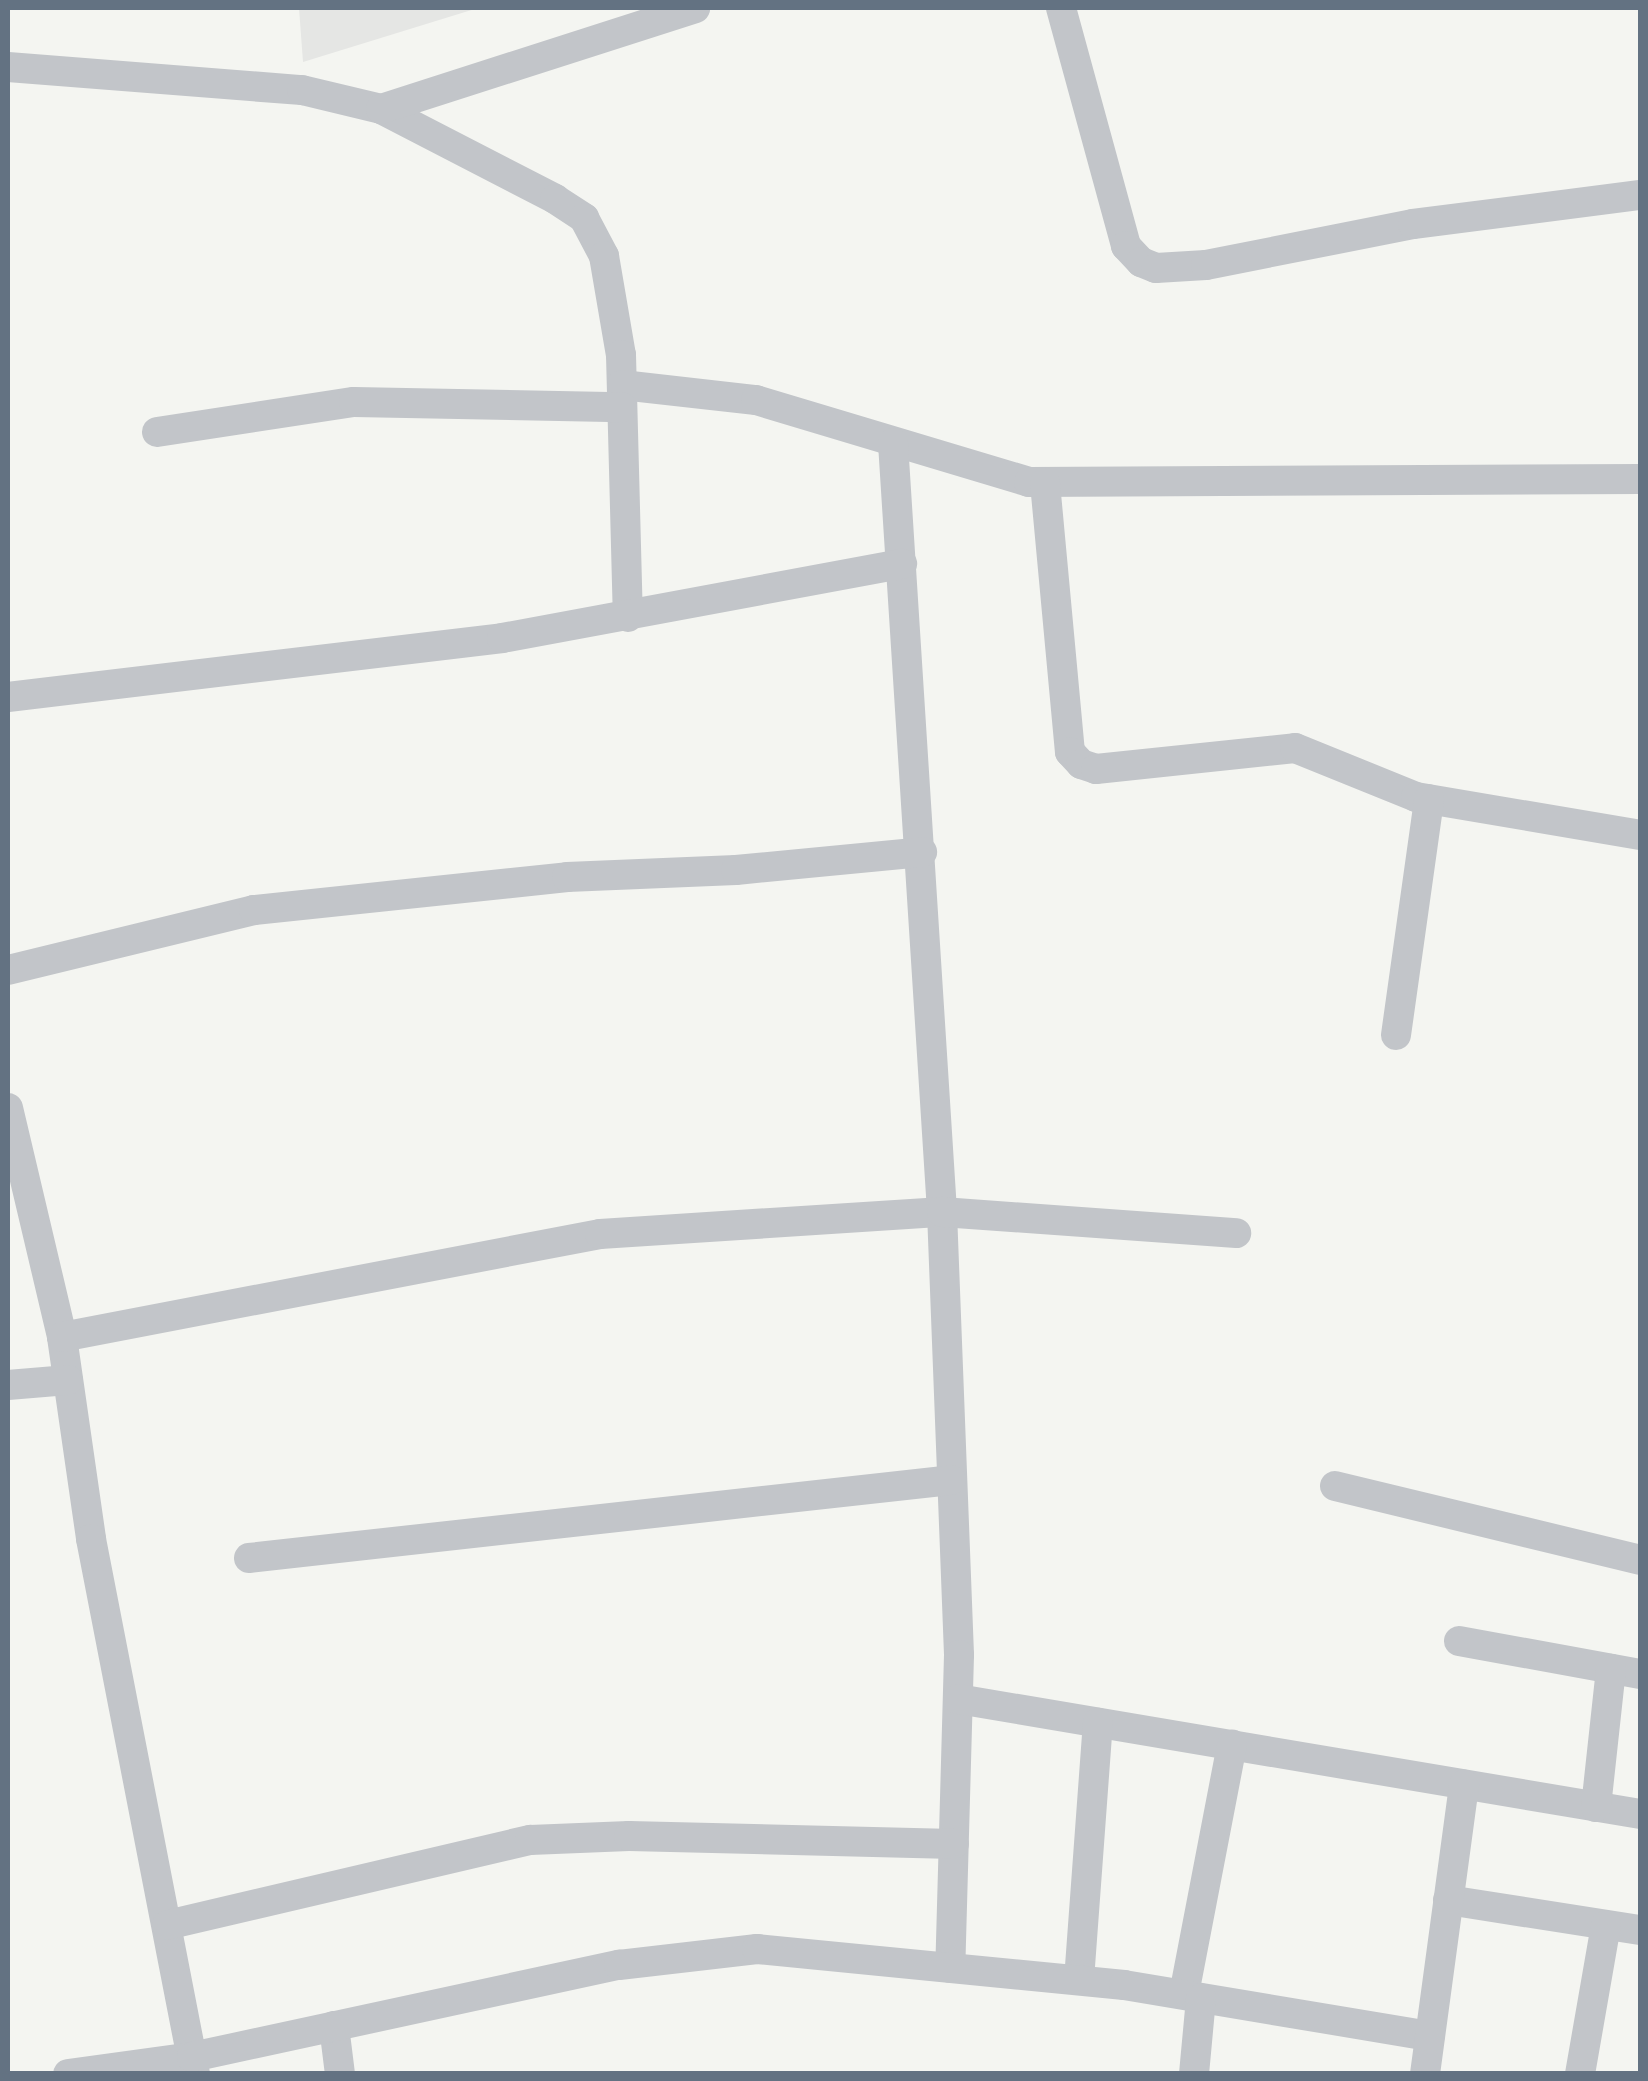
<!DOCTYPE html>
<html>
<head>
<meta charset="utf-8">
<style>
  body { margin:0 }
  #map { position:relative; width:1648px; height:2081px; overflow:hidden; background:#f4f5f1; font-family:"Sofia Sans Condensed",sans-serif }
  div>[style] { position:absolute }
  [style*='--x'] { left:calc(var(--x)*1px); top:calc(var(--y)*1px); width:calc(var(--w)*1px); rotate:calc(var(--a)*1deg) }
  .built>* { inset:0; background:#e5e6e4 }
  .minor>* { height:30px; margin:-15px; padding:0 15px; transform-origin:15px; border-radius:15px; background:#c2c5c9 }
  span { translate:-50% -50%; white-space:nowrap; text-align:center; line-height:1.15; -webkit-text-stroke:10px #fff; paint-order:stroke }
  .frame { position:absolute; inset:0; border:10px solid #637282; pointer-events:none }
</style>
</head>
<body>
<div id="map">
  <div class="built">
    <div style="clip-path:polygon(299px 8px,478px 8px,303px 62px)"></div>
  </div>
  <div class="minor">
    <div style="--x:1061;--y:8;--w:247;--a:74.7"></div>
    <div style="--x:1126;--y:246;--w:22;--a:47"></div>
    <div style="--x:1141;--y:262;--w:16;--a:22"></div>
    <div style="--x:1156;--y:268;--w:50;--a:-3.4"></div>
    <div style="--x:1206;--y:265;--w:211;--a:-11.2"></div>
    <div style="--x:1413;--y:224;--w:229;--a:-7.3"></div>
    <div style="--x:8;--y:67;--w:295;--a:4.5"></div>
    <div style="--x:302;--y:90;--w:81;--a:13.5"></div>
    <div style="--x:381;--y:109;--w:196;--a:27.3"></div>
    <div style="--x:555;--y:199;--w:35;--a:33"></div>
    <div style="--x:584;--y:218;--w:43;--a:62.2"></div>
    <div style="--x:604;--y:256;--w:100;--a:80.3"></div>
    <div style="--x:621;--y:355;--w:262;--a:88.5"></div>
    <div style="--x:381;--y:109;--w:330;--a:-17.8"></div>
    <div style="--x:622;--y:385;--w:135;--a:6.4"></div>
    <div style="--x:756;--y:400;--w:285;--a:16.7"></div>
    <div style="--x:1029;--y:482;--w:611;--a:-0.28"></div>
    <div style="--x:157;--y:432;--w:199;--a:-8.7"></div>
    <div style="--x:354;--y:402;--w:268;--a:1.1"></div>
    <div style="--x:893;--y:443;--w:771;--a:86.35"></div>
    <div style="--x:942;--y:1212;--w:443;--a:87.8"></div>
    <div style="--x:959;--y:1655;--w:313;--a:91.6"></div>
    <div style="--x:1045;--y:483;--w:270;--a:84.7"></div>
    <div style="--x:1070;--y:752;--w:16;--a:47"></div>
    <div style="--x:1081;--y:764;--w:16;--a:18"></div>
    <div style="--x:1096;--y:769;--w:200;--a:-6"></div>
    <div style="--x:1295;--y:748;--w:131;--a:22"></div>
    <div style="--x:1416;--y:797;--w:227;--a:9.6"></div>
    <div style="--x:8;--y:697;--w:498;--a:-6.8"></div>
    <div style="--x:502;--y:638;--w:407;--a:-10.5"></div>
    <div style="--x:8;--y:970;--w:253;--a:-13.7"></div>
    <div style="--x:254;--y:910;--w:315;--a:-6"></div>
    <div style="--x:567;--y:877;--w:169;--a:-2.4"></div>
    <div style="--x:736;--y:870;--w:187;--a:-5.5"></div>
    <div style="--x:1396;--y:1035;--w:238;--a:-82"></div>
    <div style="--x:8;--y:1108;--w:235;--a:76.7"></div>
    <div style="--x:62;--y:1337;--w:204;--a:81.8"></div>
    <div style="--x:91;--y:1539;--w:545;--a:79"></div>
    <div style="--x:62;--y:1337;--w:548;--a:-10.84"></div>
    <div style="--x:600;--y:1234;--w:343;--a:-3.7"></div>
    <div style="--x:942;--y:1212;--w:295;--a:4.1"></div>
    <div style="--x:8;--y:1385;--w:60;--a:-4.8"></div>
    <div style="--x:1335;--y:1486;--w:314;--a:13.6"></div>
    <div style="--x:249;--y:1558;--w:706;--a:-6.34"></div>
    <div style="--x:1459;--y:1641;--w:184;--a:10.3"></div>
    <div style="--x:958;--y:1699;--w:692;--a:9.57"></div>
    <div style="--x:1596;--y:1807;--w:139;--a:-83.8"></div>
    <div style="--x:1448;--y:1900;--w:194;--a:8.9"></div>
    <div style="--x:167;--y:1925;--w:373;--a:-13.2"></div>
    <div style="--x:530;--y:1840;--w:99;--a:-2.3"></div>
    <div style="--x:629;--y:1836;--w:325;--a:1.4"></div>
    <div style="--x:1079;--y:1980;--w:258;--a:-85.8"></div>
    <div style="--x:1184;--y:1994;--w:254;--a:-79.1"></div>
    <div style="--x:334;--y:2026;--w:48;--a:82.9"></div>
    <div style="--x:68;--y:2074;--w:125;--a:-7.8"></div>
    <div style="--x:192;--y:2057;--w:437;--a:-12.2"></div>
    <div style="--x:619;--y:1965;--w:139;--a:-6.6"></div>
    <div style="--x:757;--y:1949;--w:369;--a:5.6"></div>
    <div style="--x:1124;--y:1985;--w:310;--a:9.5"></div>
    <div style="--x:1194;--y:2074;--w:76;--a:-84.7"></div>
    <div style="--x:1425;--y:2074;--w:292;--a:-82.3"></div>
    <div style="--x:1580;--y:2074;--w:151;--a:-80.1"></div>
  </div>
  <div class="frame"></div>
</div>
</body>
</html>
